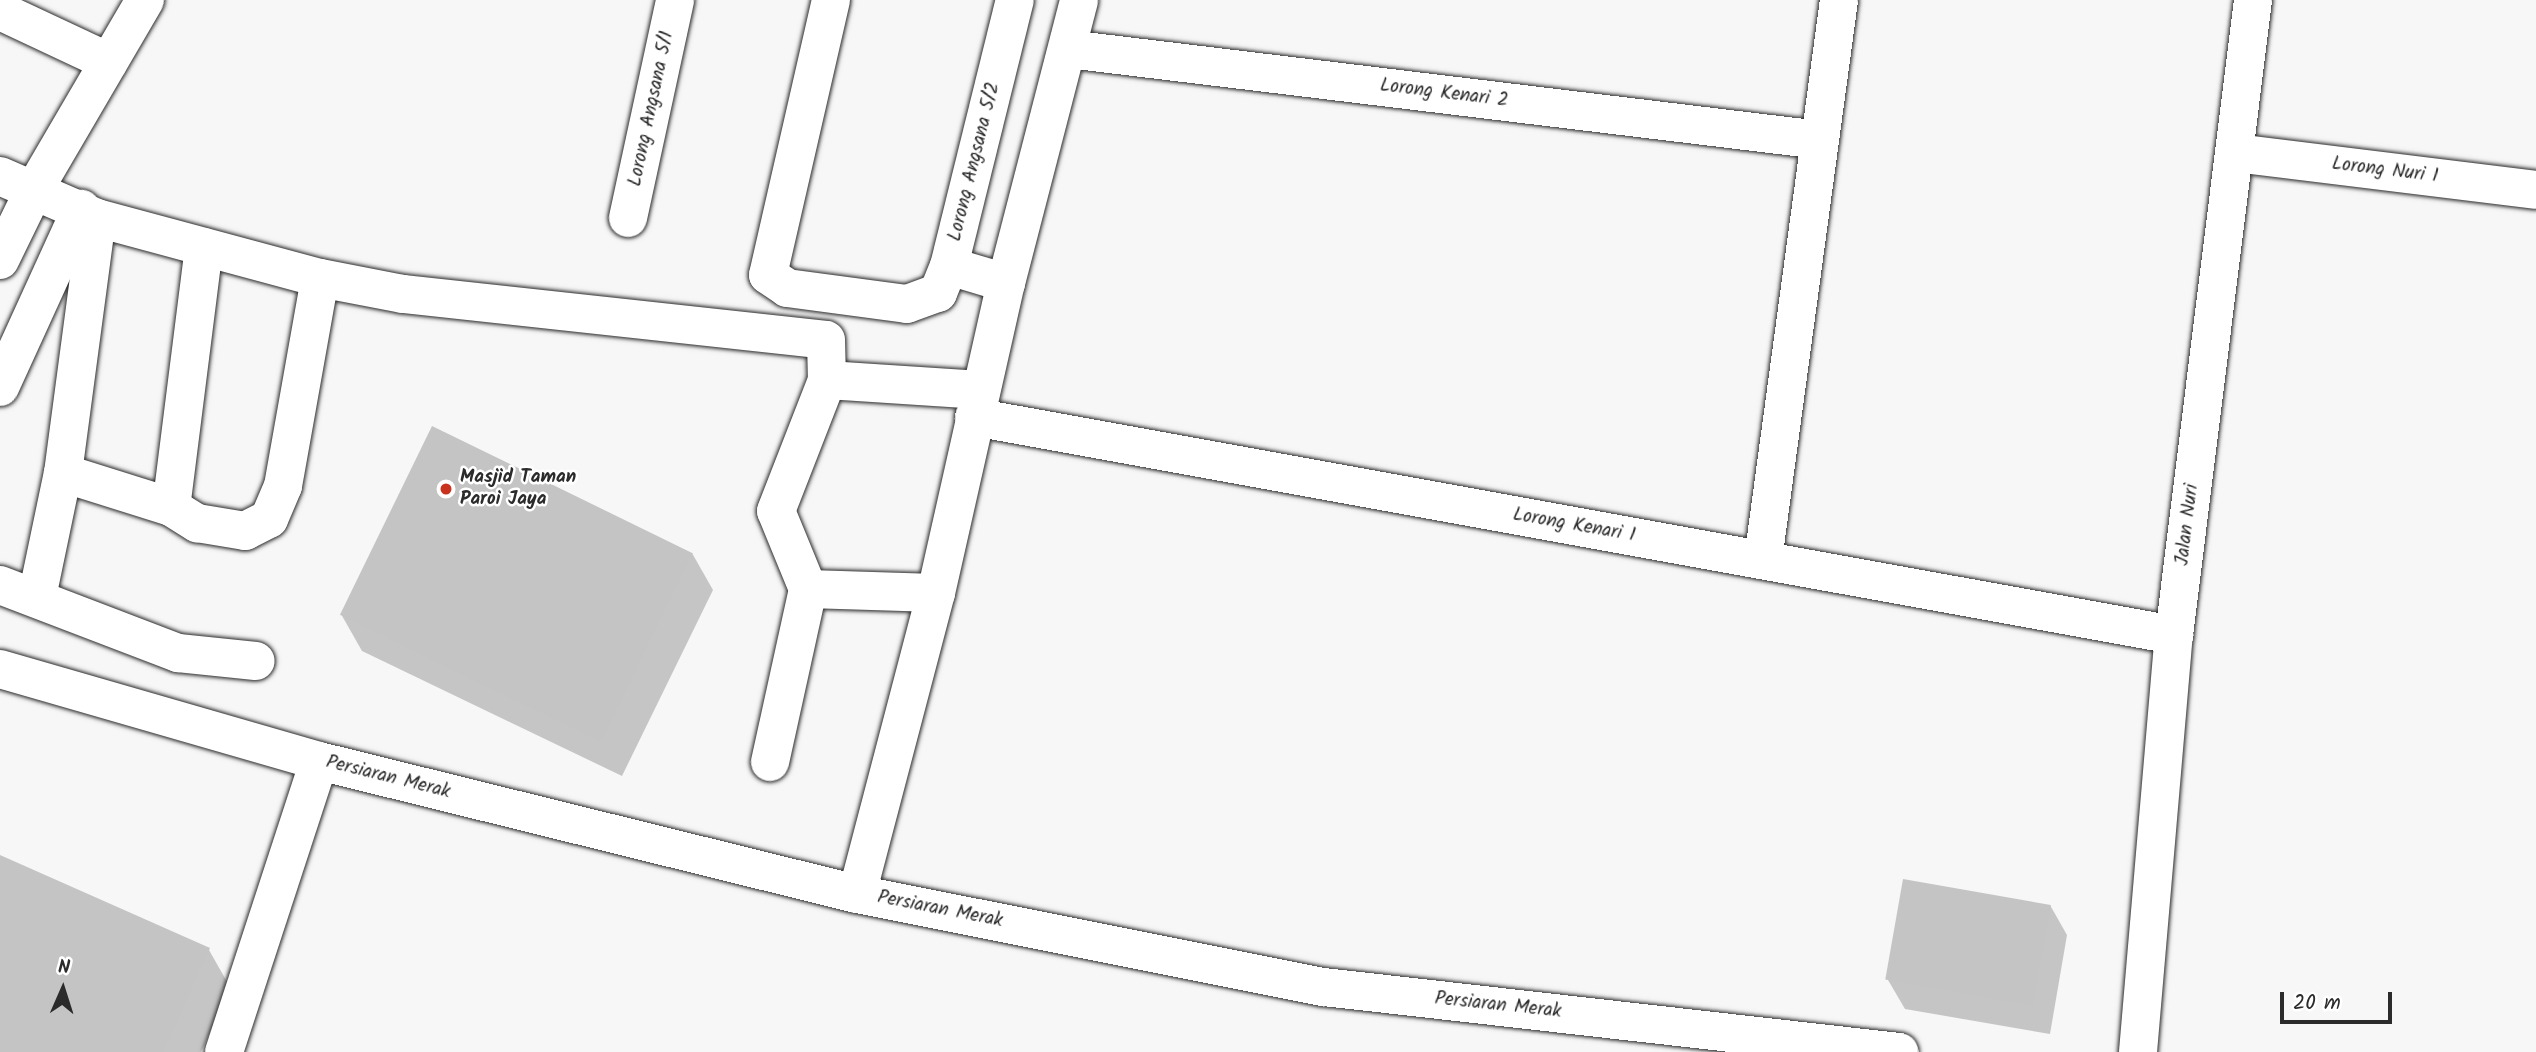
<!DOCTYPE html>
<html>
<head>
<meta charset="utf-8">
<style>
  body { margin:0 }
  #map { position:relative; width:2536px; height:1052px; overflow:hidden; background:#f7f7f7; font-family:Kalam,sans-serif }
  div>[style] { position:absolute }
  [style*='--x'] { left:calc(var(--x)*1px); top:calc(var(--y)*1px); width:calc(var(--w)*1px); rotate:calc(var(--a)*1deg) }
  .shadow>* { inset:0; background:#0003 }
  .building>* { inset:0; background:#c4c4c4; transform-origin:0 0 }
  .roads { filter:drop-shadow(0 0 2px #2b2b2b) drop-shadow(0 0 2px #2b2b2b) }
  .minor>* { height:38px; margin:-19px; padding:0 19px; transform-origin:19px; border-radius:19px; background:#fff }
  .dots>* { width:19px; height:19px; translate:-50% -50%; box-sizing:border-box; border:4px solid #fff; border-radius:50% }
  span { translate:-50% -50%; white-space:nowrap; text-align:center; line-height:1.15; -webkit-text-stroke:5px #fff; paint-order:stroke }
  .street-label { font-size:19px; color:#2b2b2b }
  .poi-label { font-size:19px; color:#2b2b2b; font-weight:700 }
  .left { translate:0 -50%; text-align:left }
  .north { position:absolute; left:28px; top:954px; width:70px; height:70px; -webkit-text-stroke:5px #fff; paint-order:stroke; rotate:3deg; font-size:19px; font-weight:700; line-height:28px; text-align:center; color:#2b2b2b }
  .north::after { content:''; display:block; margin:auto; width:24px; height:32px; background:#2b2b2b; clip-path:polygon(50% 0,100% 100%,50% 72%,0 100%) }
  .scale { position:absolute; left:2280px; top:992px; width:112px; height:32px; box-sizing:border-box; border:4px solid #2b2b2b; border-top:0; padding-left:9px; font-size:21px; line-height:24px; white-space:nowrap; color:#2b2b2b; -webkit-text-stroke:5px #fff; paint-order:stroke }
</style>
</head>
<body>
<div id="map">
  <div class="shadow">
    <div style="clip-path:polygon(692px 553px,713px 590px,622px 776px,362px 651px,341px 614px)"></div>
    <div style="clip-path:polygon(0 857px,209px 950px,230px 987px,201px 1052px,0 1052px)"></div>
    <div style="clip-path:polygon(2050px 905px,2067px 935px,2050px 1034px,1905px 1009px,1888px 980px)"></div>
  </div>
  <div class="building">
    <div style="left:432px;top:426px;width:290px;height:210px;rotate:26deg"></div>
    <div style="clip-path:polygon(0 855px,210px 948px,163px 1052px,0 1052px)"></div>
    <div style="left:1903px;top:879px;width:150px;height:102px;rotate:10deg"></div>
  </div>
  <div class="roads">
    <div class="minor">
      <div style="--x:831;--y:0;--w:282;--a:102.9"></div>
      <div style="--x:768;--y:275;--w:23;--a:34"></div>
      <div style="--x:787;--y:288;--w:121;--a:7.6"></div>
      <div style="--x:907;--y:304;--w:33;--a:-20"></div>
      <div style="--x:938;--y:293;--w:29;--a:-68"></div>
      <div style="--x:0;--y:11;--w:120;--a:25.1"></div>
      <div style="--x:1068;--y:49;--w:757;--a:6.9"></div>
      <div style="--x:2235;--y:153;--w:303;--a:7"></div>
      <div style="--x:0;--y:176;--w:106;--a:23.4"></div>
      <div style="--x:97;--y:218;--w:231;--a:15.1"></div>
      <div style="--x:320;--y:278;--w:85;--a:10.9"></div>
      <div style="--x:403;--y:294;--w:425;--a:6.2"></div>
      <div style="--x:826;--y:340;--w:40;--a:88.6"></div>
      <div style="--x:827;--y:380;--w:154;--a:3.7"></div>
      <div style="--x:628;--y:218;--w:223;--a:-77.8"></div>
      <div style="--x:204;--y:247;--w:262;--a:97.2"></div>
      <div style="--x:171;--y:507;--w:31;--a:32"></div>
      <div style="--x:197;--y:523;--w:49;--a:9.5"></div>
      <div style="--x:245;--y:531;--w:27;--a:-27"></div>
      <div style="--x:269;--y:519;--w:36;--a:-67"></div>
      <div style="--x:283;--y:486;--w:211;--a:-79.9"></div>
      <div style="--x:0;--y:260;--w:78;--a:-64.1"></div>
      <div style="--x:34;--y:190;--w:220;--a:-59.7"></div>
      <div style="--x:1006;--y:283;--w:59;--a:-163.4"></div>
      <div style="--x:949;--y:266;--w:274;--a:-76.1"></div>
      <div style="--x:0;--y:387;--w:196;--a:-65.5"></div>
      <div style="--x:974;--y:417;--w:1220;--a:10.3"></div>
      <div style="--x:63;--y:473;--w:113;--a:17.5"></div>
      <div style="--x:1763;--y:560;--w:565;--a:-82.27"></div>
      <div style="--x:0;--y:585;--w:191;--a:20.9"></div>
      <div style="--x:178;--y:653;--w:78;--a:5.9"></div>
      <div style="--x:808;--y:589;--w:84;--a:-112.3"></div>
      <div style="--x:776;--y:511;--w:141;--a:-68.7"></div>
      <div style="--x:37;--y:597;--w:127;--a:-78.2"></div>
      <div style="--x:63;--y:473;--w:257;--a:-82.4"></div>
      <div style="--x:0;--y:669;--w:332;--a:16.1"></div>
      <div style="--x:319;--y:761;--w:554;--a:13.89"></div>
      <div style="--x:857;--y:894;--w:476;--a:11.3"></div>
      <div style="--x:1324;--y:987;--w:579;--a:6.45"></div>
      <div style="--x:770;--y:762;--w:177;--a:-77.6"></div>
      <div style="--x:808;--y:589;--w:128;--a:1.8"></div>
      <div style="--x:857;--y:894;--w:311;--a:-75.3"></div>
      <div style="--x:936;--y:593;--w:318;--a:-77.3"></div>
      <div style="--x:1006;--y:283;--w:292;--a:-75.5"></div>
      <div style="--x:224;--y:1052;--w:306;--a:-71.9"></div>
      <div style="--x:2138;--y:1052;--w:419;--a:-85.1"></div>
      <div style="--x:2174;--y:635;--w:640;--a:-82.91"></div>
    </div>
  </div>
  <div class="dots">
    <div style="left:446px;top:489px;background:#c8321e"></div>
  </div>
  <div class="street-label">
    <span style="left:1444px;top:94px;rotate:7deg">Lorong Kenari 2</span>
    <span style="left:652px;top:109px;rotate:-78deg">Lorong Angsana 5/1</span>
    <span style="left:975px;top:162px;rotate:-76deg">Lorong Angsana 5/2</span>
    <span style="left:2385px;top:171px;rotate:7deg">Lorong Nuri 1</span>
    <span style="left:2188px;top:525px;rotate:-83deg">Jalan Nuri</span>
    <span style="left:1574px;top:526px;rotate:10deg">Lorong Kenari 1</span>
    <span style="left:388px;top:778px;rotate:14deg">Persiaran Merak</span>
    <span style="left:940px;top:910px;rotate:11deg">Persiaran Merak</span>
    <span style="left:1498px;top:1006px;rotate:6deg">Persiaran Merak</span>
  </div>
  <div class="poi-label">
    <span class="left" style="left:460px;top:489px">Masjid Taman<br>Paroi Jaya</span>
  </div>
  <div class="north">N</div>
  <div class="scale">20 m</div>
</div>
</body>
</html>
